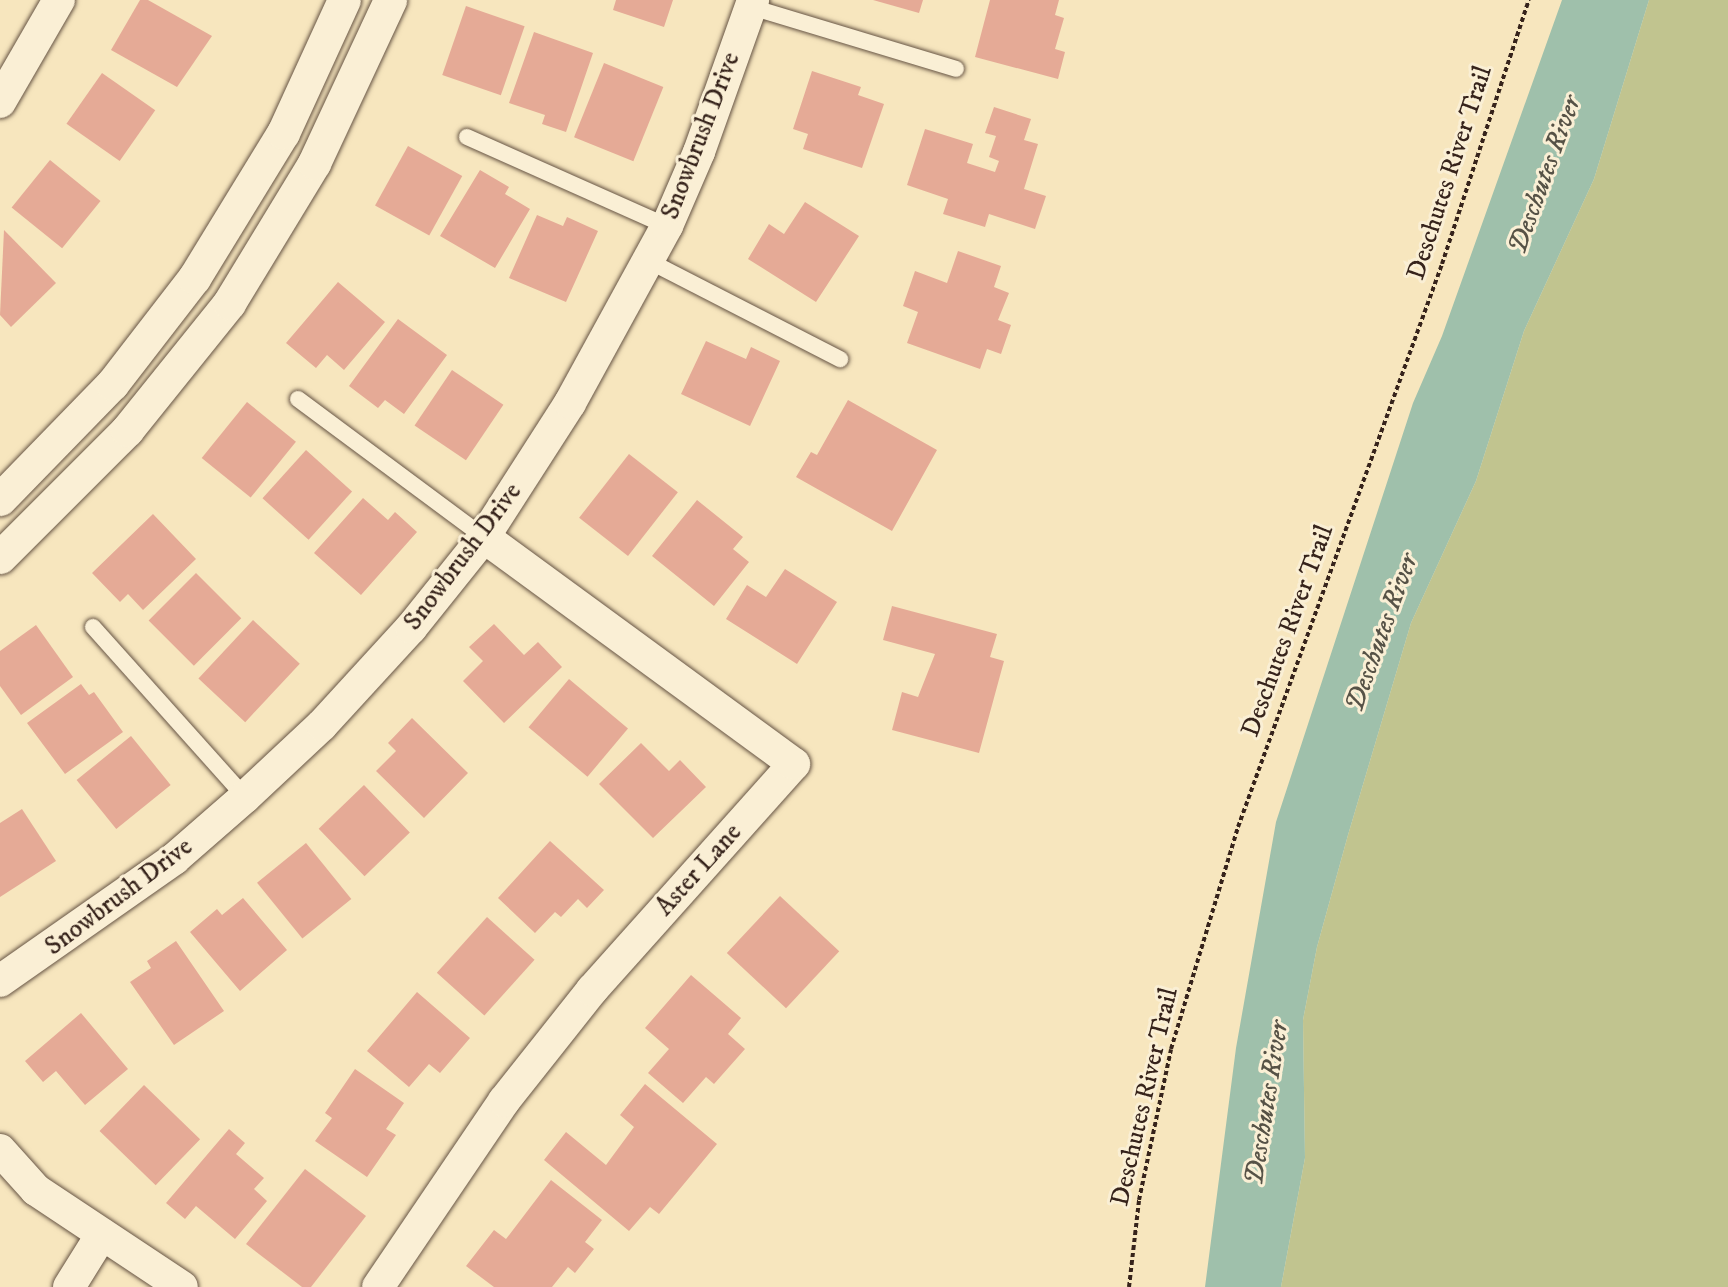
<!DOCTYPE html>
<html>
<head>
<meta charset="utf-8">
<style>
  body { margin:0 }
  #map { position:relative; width:1728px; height:1287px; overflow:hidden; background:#f7e6be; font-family:"IM FELL DW Pica",serif }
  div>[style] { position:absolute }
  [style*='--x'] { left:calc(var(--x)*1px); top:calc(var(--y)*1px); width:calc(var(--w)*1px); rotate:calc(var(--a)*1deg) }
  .green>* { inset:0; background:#c1c48f }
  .water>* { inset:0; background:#9fc0ab }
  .building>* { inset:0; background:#e5aa96; transform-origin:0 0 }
  .path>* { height:4px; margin-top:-2px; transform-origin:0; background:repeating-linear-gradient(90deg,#36231b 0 4.5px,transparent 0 7.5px) }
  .roads { filter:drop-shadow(0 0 2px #665444) drop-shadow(0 0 2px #665444) }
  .service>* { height:16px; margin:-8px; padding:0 8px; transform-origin:8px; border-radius:8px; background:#faefd5 }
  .minor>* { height:32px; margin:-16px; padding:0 16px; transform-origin:16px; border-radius:16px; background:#faefd5 }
  .secondary>* { height:33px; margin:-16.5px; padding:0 16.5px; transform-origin:16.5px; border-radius:16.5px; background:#faefd5 }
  span { translate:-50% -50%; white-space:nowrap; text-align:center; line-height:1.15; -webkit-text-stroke:6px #faefd5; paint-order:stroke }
  .street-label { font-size:26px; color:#36231b }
  .water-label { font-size:27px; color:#565246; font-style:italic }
</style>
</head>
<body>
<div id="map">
  <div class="green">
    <div style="clip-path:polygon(1649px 0,1728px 0,1728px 1287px,1281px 1287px,1305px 1158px,1303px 1020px,1317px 947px,1348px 835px,1411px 623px,1476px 481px,1524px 331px,1594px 179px)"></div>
  </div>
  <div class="water">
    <div style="clip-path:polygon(1562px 0,1649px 0,1594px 179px,1524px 331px,1476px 481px,1411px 623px,1348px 835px,1317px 947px,1303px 1020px,1305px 1158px,1281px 1287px,1205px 1287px,1236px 1048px,1276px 822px,1413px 403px,1442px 336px)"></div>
  </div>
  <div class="building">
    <div style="clip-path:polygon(140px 0,148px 0,212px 36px,177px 87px,111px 50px)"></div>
    <div style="clip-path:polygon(616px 0,673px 0,664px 27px,613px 10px)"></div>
    <div style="clip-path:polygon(873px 0,923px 0,919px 13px)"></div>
    <div style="clip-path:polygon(990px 0,1059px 0,1055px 15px,1064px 18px,1055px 49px,1065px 52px,1058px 79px,975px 57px)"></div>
    <div style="left:466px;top:6px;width:62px;height:73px;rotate:19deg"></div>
    <div style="clip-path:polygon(534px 32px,593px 53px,566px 132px,542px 124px,545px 115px,509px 103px)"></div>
    <div style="left:604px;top:63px;width:64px;height:80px;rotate:22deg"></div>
    <div style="clip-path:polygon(812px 71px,861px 87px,858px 95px,884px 104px,862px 168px,803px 149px,808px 134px,793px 129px)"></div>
    <div style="left:102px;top:73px;width:65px;height:62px;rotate:35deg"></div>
    <div style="clip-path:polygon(994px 107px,1031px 119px,1024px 140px,1038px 144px,1024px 189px,1046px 196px,1035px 229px,989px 214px,985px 227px,943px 214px,948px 199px,907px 185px,925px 129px,973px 144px,967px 163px,995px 172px,999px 161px,989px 157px,996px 136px,985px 133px)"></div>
    <div style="left:408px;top:146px;width:62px;height:68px;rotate:29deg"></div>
    <div style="left:50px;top:160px;width:65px;height:61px;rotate:39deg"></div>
    <div style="clip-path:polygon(480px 170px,509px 187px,505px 194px,530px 209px,495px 268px,440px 236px)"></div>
    <div style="clip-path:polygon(805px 202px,859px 236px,816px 302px,748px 259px,769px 224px,784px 234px)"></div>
    <div style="clip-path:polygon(537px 215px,563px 226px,567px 217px,598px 231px,566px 302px,509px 278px)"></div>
    <div style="clip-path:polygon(4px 230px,56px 283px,11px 327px,0 315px)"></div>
    <div style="clip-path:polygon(958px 251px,1001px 266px,994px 287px,1009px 293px,998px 320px,1011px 325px,1001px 354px,987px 349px,980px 369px,907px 343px,918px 312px,903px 306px,915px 271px,947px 283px)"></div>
    <div style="clip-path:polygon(338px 282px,385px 322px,344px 370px,327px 355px,316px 368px,286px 343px)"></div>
    <div style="clip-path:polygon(398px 319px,447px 355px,404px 414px,385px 400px,378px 408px,349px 386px)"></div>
    <div style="clip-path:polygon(706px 341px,746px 359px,751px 347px,780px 361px,750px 426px,681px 394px)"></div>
    <div style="left:452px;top:370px;width:62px;height:67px;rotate:34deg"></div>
    <div style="clip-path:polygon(848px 400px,937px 450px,892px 531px,796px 477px,811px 452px,817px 455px)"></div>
    <div style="left:247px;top:402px;width:63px;height:72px;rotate:39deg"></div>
    <div style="left:306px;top:450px;width:62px;height:65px;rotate:42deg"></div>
    <div style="left:629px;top:454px;width:62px;height:81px;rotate:38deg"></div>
    <div style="clip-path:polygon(363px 498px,388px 520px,395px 512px,417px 532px,361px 595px,314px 553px)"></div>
    <div style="clip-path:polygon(697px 500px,743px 537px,733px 549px,749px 562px,714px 606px,652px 556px)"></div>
    <div style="clip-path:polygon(153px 514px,196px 559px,143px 610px,128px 594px,120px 602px,92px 573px)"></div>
    <div style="clip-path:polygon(785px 569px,837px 602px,797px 664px,726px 619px,747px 585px,766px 597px)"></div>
    <div style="left:196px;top:573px;width:64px;height:67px;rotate:45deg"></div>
    <div style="clip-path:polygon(892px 606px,997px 634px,990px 657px,1004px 661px,979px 753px,892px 730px,902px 692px,918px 697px,935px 654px,883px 640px)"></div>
    <div style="left:253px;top:620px;width:64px;height:80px;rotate:43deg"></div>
    <div style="clip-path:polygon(494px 624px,524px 655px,538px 642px,562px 667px,504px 723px,463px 681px,483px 661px,469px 647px)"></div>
    <div style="clip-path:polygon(36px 625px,73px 677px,21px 715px,0 686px,0 651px)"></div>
    <div style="left:569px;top:679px;width:77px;height:63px;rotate:40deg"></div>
    <div style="clip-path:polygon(81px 684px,89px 695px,94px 692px,123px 732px,65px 774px,27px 723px)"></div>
    <div style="clip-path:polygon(412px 718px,468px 773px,424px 818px,376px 771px,396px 751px,388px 743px)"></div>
    <div style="left:131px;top:736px;width:63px;height:70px;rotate:51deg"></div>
    <div style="clip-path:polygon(641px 743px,669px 771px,680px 760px,706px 787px,653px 838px,599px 784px)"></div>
    <div style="left:364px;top:785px;width:66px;height:63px;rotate:46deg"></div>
    <div style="clip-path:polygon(22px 809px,56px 861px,0 897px,0 823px)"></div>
    <div style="clip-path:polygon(550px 841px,604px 890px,587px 908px,578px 899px,561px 917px,555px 912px,535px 933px,498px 898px)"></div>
    <div style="left:306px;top:843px;width:72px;height:63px;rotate:51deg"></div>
    <div style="left:780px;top:896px;width:81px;height:78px;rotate:43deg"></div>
    <div style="clip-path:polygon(243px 898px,287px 950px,240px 991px,190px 932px,217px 909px,222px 915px)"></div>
    <div style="left:487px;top:917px;width:64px;height:75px;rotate:42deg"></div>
    <div style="clip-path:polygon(176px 941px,224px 1011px,174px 1045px,130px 982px,151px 968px,147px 961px)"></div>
    <div style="clip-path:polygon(691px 975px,741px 1018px,728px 1034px,745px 1049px,714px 1084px,706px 1077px,683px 1103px,648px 1073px,669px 1049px,645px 1028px)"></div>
    <div style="clip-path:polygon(417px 992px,470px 1038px,440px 1073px,429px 1064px,409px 1087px,367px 1051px)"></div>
    <div style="clip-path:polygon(81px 1013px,128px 1069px,85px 1105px,56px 1071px,43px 1082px,25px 1061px)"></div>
    <div style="clip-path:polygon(355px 1069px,404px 1103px,386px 1129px,396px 1135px,367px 1177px,315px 1141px,332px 1118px,325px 1113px)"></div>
    <div style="clip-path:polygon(645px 1084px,717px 1144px,659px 1214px,650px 1207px,629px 1231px,544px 1160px,566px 1132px,606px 1165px,634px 1127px,620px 1115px)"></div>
    <div style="left:144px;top:1085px;width:78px;height:64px;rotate:44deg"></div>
    <div style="clip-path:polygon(229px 1129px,245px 1143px,236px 1154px,264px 1178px,254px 1189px,267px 1201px,235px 1239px,196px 1206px,185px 1219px,166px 1203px)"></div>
    <div style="clip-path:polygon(305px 1169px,366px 1216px,311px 1287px,302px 1287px,246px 1244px)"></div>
    <div style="clip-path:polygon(551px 1180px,602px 1220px,585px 1242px,594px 1249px,575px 1273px,568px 1267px,552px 1287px,494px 1287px,466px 1266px,494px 1230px,506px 1239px)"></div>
  </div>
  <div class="path">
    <div style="--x:1129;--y:1287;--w:88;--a:-83.4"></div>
    <div style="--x:1139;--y:1200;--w:154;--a:-78"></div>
    <div style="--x:1171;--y:1049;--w:232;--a:-73.2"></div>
    <div style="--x:1238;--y:827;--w:599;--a:-70.08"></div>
    <div style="--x:1442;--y:264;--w:278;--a:-71.8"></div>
  </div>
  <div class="roads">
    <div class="service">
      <div style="--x:751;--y:7;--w:214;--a:16.8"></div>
      <div style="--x:467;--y:137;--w:219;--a:24"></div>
      <div style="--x:649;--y:261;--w:215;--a:27.2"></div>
      <div style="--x:298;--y:399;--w:232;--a:36.6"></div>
      <div style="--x:93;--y:627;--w:228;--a:48.2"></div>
    </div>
    <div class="minor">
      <div style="--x:0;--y:102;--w:118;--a:-60"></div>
      <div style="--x:0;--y:981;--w:213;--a:-35"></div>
      <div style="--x:174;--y:859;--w:94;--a:-41.1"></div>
      <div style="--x:245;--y:797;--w:105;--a:-43.1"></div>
      <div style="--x:322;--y:725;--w:132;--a:-47.5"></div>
      <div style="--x:411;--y:628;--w:117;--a:-51.3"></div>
      <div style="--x:484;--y:537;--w:159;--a:-57.3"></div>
      <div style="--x:570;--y:403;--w:202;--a:-61.3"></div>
      <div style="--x:667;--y:226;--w:81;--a:-66.6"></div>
      <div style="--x:699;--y:152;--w:161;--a:-70.4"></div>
      <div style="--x:0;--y:1150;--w:54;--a:48"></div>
      <div style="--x:36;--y:1190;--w:175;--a:33.6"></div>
      <div style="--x:69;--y:1287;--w:62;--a:-58.1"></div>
      <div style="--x:378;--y:1287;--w:225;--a:-55.9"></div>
      <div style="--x:504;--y:1101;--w:142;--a:-51.6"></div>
      <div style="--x:592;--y:990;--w:303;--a:-48.2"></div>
      <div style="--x:794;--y:764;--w:384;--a:-143.8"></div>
    </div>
    <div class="secondary">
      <div style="--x:0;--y:499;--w:161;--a:-45.8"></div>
      <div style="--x:112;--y:384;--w:134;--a:-52.3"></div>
      <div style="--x:194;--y:278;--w:170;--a:-58.5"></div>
      <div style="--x:283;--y:133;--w:146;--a:-65.4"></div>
      <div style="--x:0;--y:557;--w:180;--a:-45"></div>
      <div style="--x:127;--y:430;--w:163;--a:-51.2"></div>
      <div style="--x:229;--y:303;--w:164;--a:-58.7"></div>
      <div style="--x:314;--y:163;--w:180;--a:-65"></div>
    </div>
  </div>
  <div class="street-label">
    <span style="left:701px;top:136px;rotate:-69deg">Snowbrush Drive</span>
    <span style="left:1450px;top:173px;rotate:-72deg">Deschutes River Trail</span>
    <span style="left:463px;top:557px;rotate:-53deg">Snowbrush Drive</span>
    <span style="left:1288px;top:631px;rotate:-70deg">Deschutes River Trail</span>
    <span style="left:699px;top:870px;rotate:-48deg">Aster Lane</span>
    <span style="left:119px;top:897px;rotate:-37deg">Snowbrush Drive</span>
    <span style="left:1145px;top:1097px;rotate:-77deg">Deschutes River Trail</span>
  </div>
  <div class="water-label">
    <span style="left:1545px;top:175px;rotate:-70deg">Deschutes River</span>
    <span style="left:1382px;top:633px;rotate:-70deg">Deschutes River</span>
    <span style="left:1267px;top:1103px;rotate:-81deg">Deschutes River</span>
  </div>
</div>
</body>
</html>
